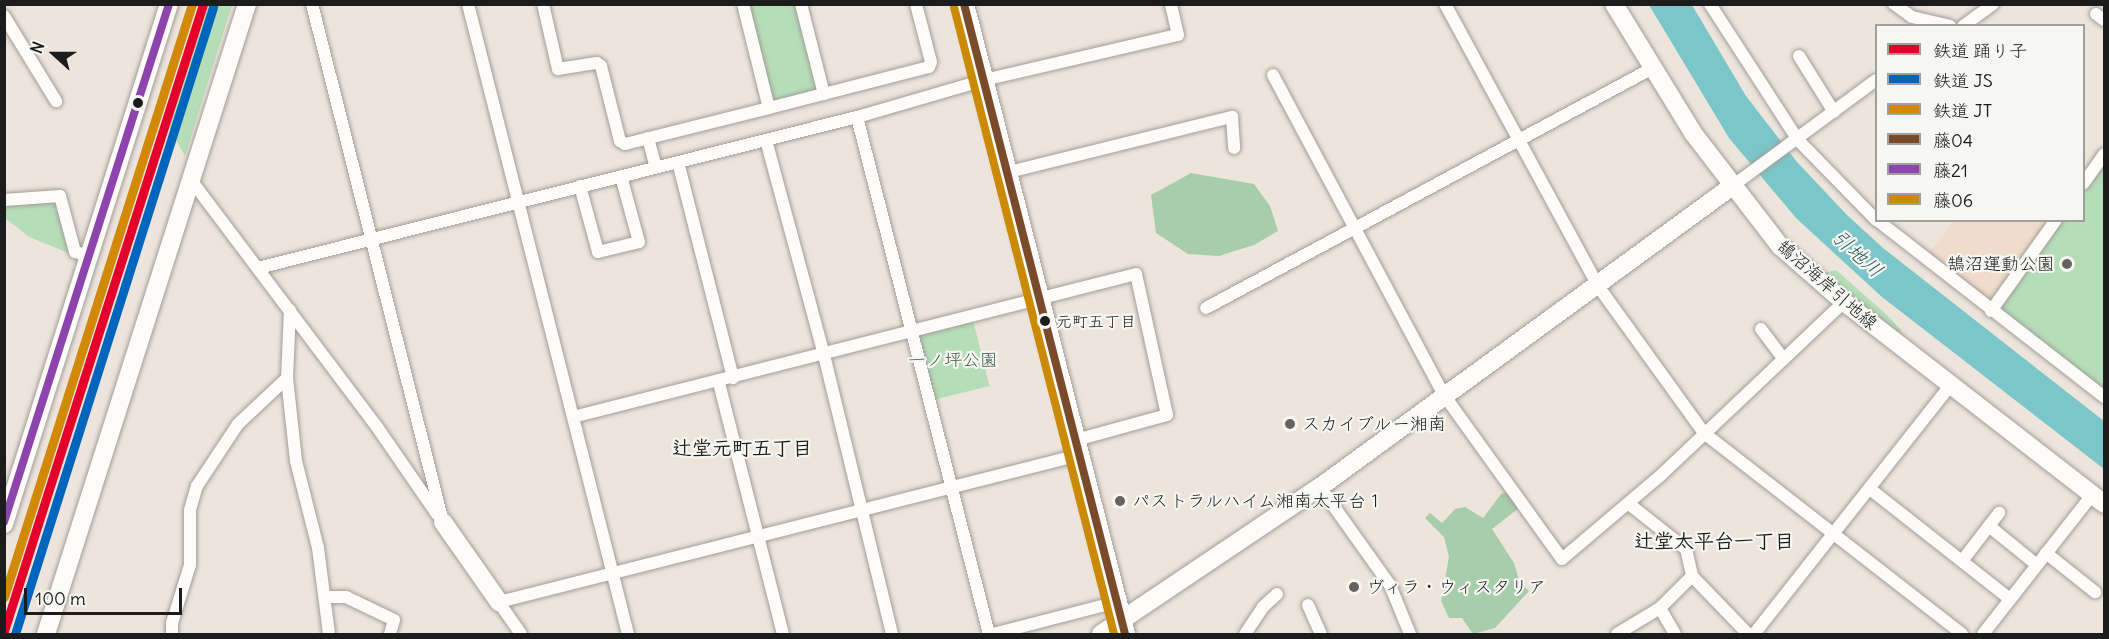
<!DOCTYPE html>
<html>
<head>
<meta charset="utf-8">
<style>
  body { margin:0 }
  #map { position:relative; width:2109px; height:639px; overflow:hidden; background:#ede5dc; font-family:Delius,"Klee One",sans-serif }
  div>[style] { position:absolute }
  [style*='--x'] { left:calc(var(--x)*1px); top:calc(var(--y)*1px); width:calc(var(--w)*1px); rotate:calc(var(--a)*1deg) }
  .built>* { inset:0; background:#f0dccc }
  .green>* { inset:0; background:#b5deb8; transform-origin:0 0 }
  .forest>* { inset:0; background:#a7cdaa }
  .water>* { inset:0; background:#7bc6c9 }
  .roads { filter:drop-shadow(0 0 2px #a29d98) drop-shadow(0 0 2px #a29d98) }
  .street>* { height:12px; margin:-6px; padding:0 6px; transform-origin:6px; border-radius:6px; background:#fcfbfa }
  .secondary>* { height:18px; margin:-9px; padding:0 9px; transform-origin:9px; border-radius:9px; background:#fcfbfa }
  .primary>* { height:20px; margin:-10px; padding:0 10px; transform-origin:10px; border-radius:10px; background:#fcfbfa }
  .rail>* { height:3px; margin:-1.5px; padding:0 1.5px; transform-origin:1.5px; border-radius:1.5px; background:#afaeac }
  .bus-1>* { height:8px; margin:-4px; padding:0 4px; transform-origin:4px; border-radius:4px; background:#7a4b2a }
  .bus-2>* { height:8px; margin:-4px; padding:0 4px; transform-origin:4px; border-radius:4px; background:#8e44ad }
  .bus-3>* { height:8px; margin:-4px; padding:0 4px; transform-origin:4px; border-radius:4px; background:#cb8a06 }
  .rail-1>* { height:9px; margin:-4.5px; padding:0 4.5px; transform-origin:4.5px; border-radius:4.5px; background:#e4002b }
  .rail-2>* { height:9px; margin:-4.5px; padding:0 4.5px; transform-origin:4.5px; border-radius:4.5px; background:#0065bd }
  .rail-3>* { height:9px; margin:-4.5px; padding:0 4.5px; transform-origin:4.5px; border-radius:4.5px; background:#d28a06 }
  .dots>* { width:16px; height:16px; translate:-50% -50%; box-sizing:border-box; border:3px solid #f6f6f2; border-radius:50% }
  span { translate:-50% -50%; white-space:nowrap; text-align:center; line-height:1.15; -webkit-text-stroke:4.5px #f6f6f2; paint-order:stroke }
  .bus-label { font-size:16px; color:#1c1c1c }
  .left { translate:0 -50%; text-align:left }
  .poi-label { font-size:18px; color:#1c1c1c }
  .right { translate:-100% -50%; text-align:right }
  .street-label { font-size:18px; color:#1c1c1c }
  .park-label { font-size:18px; color:#415e48 }
  .water-label { font-size:20px; color:#2e5b5e; font-style:italic }
  .neighbourhood-label { font-size:20px; color:#1c1c1c; font-weight:700 }
  .frame { position:absolute; inset:0; border:6px solid #1c1c1c; pointer-events:none }
  .legend { position:absolute; left:1875px; top:24px; width:210px; height:198px; box-sizing:border-box; background:#f6f6f2; border:2px solid #9f9f9c; margin:0; padding:8px 10px; list-style:none; font-size:18px; color:#1c1c1c }
  .legend li { display:flex; align-items:center; gap:12px; height:30px }
  .legend b { width:30px; border:2px solid #9f9f9c }
  .north { position:absolute; left:24px; top:24px; width:60px; height:60px; -webkit-text-stroke:4px #f6f6f2; paint-order:stroke; rotate:291deg; font-size:16px; font-weight:700; line-height:24px; text-align:center; color:#1c1c1c }
  .north::after { content:''; display:block; margin:auto; width:21px; height:27px; background:#1c1c1c; clip-path:polygon(50% 0,100% 100%,50% 72%,0 100%) }
  .scale { position:absolute; left:24px; top:588px; width:158px; height:27px; box-sizing:border-box; border:3px solid #1c1c1c; border-top:0; padding-left:8px; font-size:18px; line-height:21px; white-space:nowrap; color:#1c1c1c; -webkit-text-stroke:4px #f6f6f2; paint-order:stroke }
</style>
</head>
<body>
<div id="map">
  <div class="built">
    <div style="clip-path:polygon(1953px 221px,2051px 221px,1991px 304px,1927px 256px)"></div>
  </div>
  <div class="green">
    <div style="clip-path:polygon(207px 5px,232px 5px,185px 156px,168px 126px)"></div>
    <div style="clip-path:polygon(743px 5px,801px 5px,824px 94px,769px 108px)"></div>
    <div style="clip-path:polygon(2104px 158px,2104px 393px,2000px 312px,1999px 307px,2060px 221px,2084px 220px,2084px 187px)"></div>
    <div style="clip-path:polygon(50px 200px,57px 204px,71px 254px,29px 237px,5px 218px,4px 204px)"></div>
    <div style="clip-path:polygon(1836px 270px,1886px 314px,1902px 331px,1889px 337px,1813px 276px)"></div>
    <div style="left:973px;top:320px;width:68px;height:58px;rotate:76deg"></div>
  </div>
  <div class="forest">
    <div style="clip-path:polygon(1191px 173px,1254px 184px,1270px 206px,1278px 231px,1254px 245px,1219px 256px,1188px 254px,1156px 233px,1151px 195px)"></div>
    <div style="clip-path:polygon(1508px 492px,1519px 508px,1492px 529px,1514px 563px,1520px 583px,1529px 591px,1495px 628px,1473px 634px,1462px 618px,1449px 618px,1441px 601px,1449px 557px,1444px 537px,1425px 518px,1430px 513px,1442px 523px,1455px 509px,1465px 507px,1483px 518px,1501px 494px)"></div>
  </div>
  <div class="water">
    <div style="clip-path:polygon(1649px 5px,1692px 5px,1746px 96px,1797px 162px,1847px 215px,1883px 248px,2104px 421px,2104px 469px,1882px 297px,1796px 218px,1729px 138px)"></div>
  </div>
  <div class="roads">
    <div class="street">
      <div style="--x:312;--y:4;--w:534;--a:75.81"></div>
      <div style="--x:468;--y:4;--w:650;--a:75.75"></div>
      <div style="--x:543;--y:4;--w:67;--a:77"></div>
      <div style="--x:558;--y:69;--w:39;--a:-9"></div>
      <div style="--x:597;--y:63;--w:5;--a:37"></div>
      <div style="--x:601;--y:66;--w:77;--a:75.8"></div>
      <div style="--x:620;--y:141;--w:6;--a:31"></div>
      <div style="--x:625;--y:144;--w:148;--a:-14"></div>
      <div style="--x:743;--y:4;--w:107;--a:76"></div>
      <div style="--x:769;--y:108;--w:165;--a:-14.4"></div>
      <div style="--x:929;--y:67;--w:5;--a:-68"></div>
      <div style="--x:931;--y:62;--w:60;--a:-104.5"></div>
      <div style="--x:801;--y:4;--w:93;--a:75.7"></div>
      <div style="--x:1445;--y:4;--w:321;--a:61.5"></div>
      <div style="--x:1598;--y:286;--w:181;--a:54.2"></div>
      <div style="--x:1704;--y:433;--w:327;--a:37.9"></div>
      <div style="--x:1710;--y:4;--w:162;--a:57.1"></div>
      <div style="--x:1798;--y:140;--w:112;--a:45.7"></div>
      <div style="--x:1894;--y:4;--w:22;--a:36"></div>
      <div style="--x:1912;--y:17;--w:39;--a:13"></div>
      <div style="--x:2096;--y:14;--w:10;--a:37"></div>
      <div style="--x:4;--y:16;--w:100;--a:58.5"></div>
      <div style="--x:1963;--y:26;--w:37;--a:-36"></div>
      <div style="--x:1799;--y:56;--w:66;--a:58"></div>
      <div style="--x:1273;--y:75;--w:363;--a:61.9"></div>
      <div style="--x:1444;--y:395;--w:202;--a:54.3"></div>
      <div style="--x:1562;--y:559;--w:128;--a:-40.3"></div>
      <div style="--x:1660;--y:476;--w:253;--a:-43.4"></div>
      <div style="--x:857;--y:117;--w:534;--a:75.68"></div>
      <div style="--x:648;--y:138;--w:30;--a:75"></div>
      <div style="--x:766;--y:140;--w:223;--a:74.9"></div>
      <div style="--x:824;--y:355;--w:287;--a:76.3"></div>
      <div style="--x:678;--y:162;--w:223;--a:75.7"></div>
      <div style="--x:1009;--y:172;--w:230;--a:-13.9"></div>
      <div style="--x:1232;--y:117;--w:31;--a:86"></div>
      <div style="--x:191;--y:180;--w:309;--a:53"></div>
      <div style="--x:377;--y:427;--w:106;--a:55.4"></div>
      <div style="--x:2084;--y:183;--w:35;--a:-55"></div>
      <div style="--x:580;--y:186;--w:68;--a:74.7"></div>
      <div style="--x:598;--y:252;--w:42;--a:-13.7"></div>
      <div style="--x:639;--y:242;--w:68;--a:-105.3"></div>
      <div style="--x:1731;--y:187;--w:180;--a:-36.4"></div>
      <div style="--x:4;--y:200;--w:56;--a:-4.1"></div>
      <div style="--x:60;--y:196;--w:58;--a:75"></div>
      <div style="--x:75;--y:252;--w:16;--a:15"></div>
      <div style="--x:1877;--y:220;--w:288;--a:37.9"></div>
      <div style="--x:258;--y:268;--w:618;--a:-14.15"></div>
      <div style="--x:857;--y:117;--w:132;--a:-16.2"></div>
      <div style="--x:984;--y:80;--w:199;--a:-13.1"></div>
      <div style="--x:1178;--y:35;--w:32;--a:-103"></div>
      <div style="--x:1206;--y:308;--w:505;--a:-28.24"></div>
      <div style="--x:290;--y:310;--w:68;--a:92.5"></div>
      <div style="--x:287;--y:378;--w:83;--a:83.8"></div>
      <div style="--x:296;--y:461;--w:90;--a:75.8"></div>
      <div style="--x:318;--y:548;--w:87;--a:82.7"></div>
      <div style="--x:1991;--y:311;--w:112;--a:-54.5"></div>
      <div style="--x:1761;--y:329;--w:36;--a:53"></div>
      <div style="--x:719;--y:383;--w:259;--a:75.7"></div>
      <div style="--x:573;--y:417;--w:581;--a:-14.25"></div>
      <div style="--x:1136;--y:274;--w:144;--a:77.6"></div>
      <div style="--x:1167;--y:415;--w:94;--a:164.6"></div>
      <div style="--x:1320;--y:487;--w:120;--a:54.5"></div>
      <div style="--x:1390;--y:585;--w:53;--a:67.8"></div>
      <div style="--x:1870;--y:489;--w:178;--a:38.2"></div>
      <div style="--x:1629;--y:504;--w:73;--a:38.3"></div>
      <div style="--x:1686;--y:549;--w:28;--a:77"></div>
      <div style="--x:1692;--y:576;--w:81;--a:46"></div>
      <div style="--x:1989;--y:526;--w:62;--a:39.1"></div>
      <div style="--x:2046;--y:553;--w:63;--a:38.5"></div>
      <div style="--x:1962;--y:561;--w:61;--a:-52.4"></div>
      <div style="--x:325;--y:597;--w:21;--a:0"></div>
      <div style="--x:346;--y:597;--w:53;--a:25.6"></div>
      <div style="--x:394;--y:620;--w:15;--a:106"></div>
      <div style="--x:1308;--y:605;--w:32;--a:66"></div>
      <div style="--x:1660;--y:608;--w:30;--a:60"></div>
      <div style="--x:172;--y:634;--w:11;--a:-90"></div>
      <div style="--x:172;--y:623;--w:61;--a:-72.8"></div>
      <div style="--x:190;--y:565;--w:55;--a:-90"></div>
      <div style="--x:190;--y:510;--w:25;--a:-74"></div>
      <div style="--x:197;--y:486;--w:74;--a:-56.5"></div>
      <div style="--x:238;--y:424;--w:67;--a:-43.2"></div>
      <div style="--x:521;--y:634;--w:39;--a:-125"></div>
      <div style="--x:499;--y:602;--w:598;--a:-14.22"></div>
      <div style="--x:993;--y:634;--w:128;--a:-14.5"></div>
      <div style="--x:1245;--y:634;--w:32;--a:-56"></div>
      <div style="--x:1263;--y:607;--w:19;--a:-43"></div>
      <div style="--x:1617;--y:634;--w:50;--a:-31.2"></div>
      <div style="--x:1660;--y:608;--w:45;--a:-45"></div>
      <div style="--x:1754;--y:634;--w:318;--a:-51.7"></div>
      <div style="--x:1983;--y:634;--w:177;--a:-51.9"></div>
    </div>
    <div class="secondary">
      <div style="--x:1614;--y:4;--w:151;--a:58.5"></div>
      <div style="--x:1693;--y:133;--w:143;--a:52.4"></div>
      <div style="--x:1780;--y:246;--w:85;--a:41.2"></div>
      <div style="--x:1844;--y:302;--w:329;--a:37.8"></div>
      <div style="--x:443;--y:522;--w:98;--a:55"></div>
      <div style="--x:4;--y:524;--w:546;--a:-72.4"></div>
      <div style="--x:46;--y:634;--w:661;--a:-72.3"></div>
      <div style="--x:1101;--y:634;--w:264;--a:-33.9"></div>
      <div style="--x:1320;--y:487;--w:509;--a:-36.13"></div>
    </div>
    <div class="primary">
      <div style="--x:964;--y:4;--w:650;--a:75.66"></div>
    </div>
  </div>
  <div class="rail">
    <div style="--x:4;--y:588;--w:613;--a:-72.42"></div>
  </div>
  <div class="bus-1">
    <div style="--x:964;--y:4;--w:650;--a:75.66"></div>
  </div>
  <div class="bus-2">
    <div style="--x:4;--y:522;--w:544;--a:-72.33"></div>
  </div>
  <div class="bus-3">
    <div style="--x:954;--y:7;--w:647;--a:75.68"></div>
  </div>
  <div class="rail-1">
    <div style="--x:4;--y:631;--w:658;--a:-72.39"></div>
  </div>
  <div class="rail-2">
    <div style="--x:15;--y:634;--w:658;--a:-72.47"></div>
  </div>
  <div class="rail-3">
    <div style="--x:4;--y:597;--w:622;--a:-72.41"></div>
  </div>
  <div class="dots">
    <div style="left:138px;top:103px;background:#1c1c1c"></div>
    <div style="left:2067px;top:264px;background:#65625f"></div>
    <div style="left:1045px;top:321px;background:#1c1c1c"></div>
    <div style="left:1290px;top:424px;background:#65625f"></div>
    <div style="left:1120px;top:501px;background:#65625f"></div>
    <div style="left:1354px;top:587px;background:#65625f"></div>
  </div>
  <div class="bus-label">
    <span class="left" style="left:1056px;top:321px">元町五丁目</span>
  </div>
  <div class="poi-label">
    <span class="right" style="left:2055px;top:264px">鵠沼運動公園</span>
    <span class="left" style="left:1302px;top:424px">スカイブルー湘南</span>
    <span class="left" style="left:1132px;top:501px">パストラルハイム湘南太平台１</span>
    <span class="left" style="left:1366px;top:587px">ヴィラ・ウィスタリア</span>
  </div>
  <div class="street-label">
    <span style="left:1827px;top:285px;rotate:41deg">鵠沼海岸引地線</span>
  </div>
  <div class="park-label">
    <span style="left:953px;top:360px">一ノ坪公園</span>
  </div>
  <div class="water-label">
    <span style="left:1858px;top:253px;rotate:42deg">引地川</span>
  </div>
  <div class="neighbourhood-label">
    <span style="left:742px;top:447px">辻堂元町五丁目</span>
    <span style="left:1714px;top:540px">辻堂太平台一丁目</span>
  </div>
  <div class="frame"></div>
  <ul class="legend">
  <li><b style="height:8px;background:#e4002b"></b>鉄道 踊り子</li>
  <li><b style="height:8px;background:#0065bd"></b>鉄道 JS</li>
  <li><b style="height:8px;background:#d28a06"></b>鉄道 JT</li>
  <li><b style="height:8px;background:#7a4b2a"></b>藤04</li>
  <li><b style="height:8px;background:#8e44ad"></b>藤21</li>
  <li><b style="height:8px;background:#cb8a06"></b>藤06</li>
  </ul>
  <div class="north">N</div>
  <div class="scale">100 m</div>
</div>
</body>
</html>
